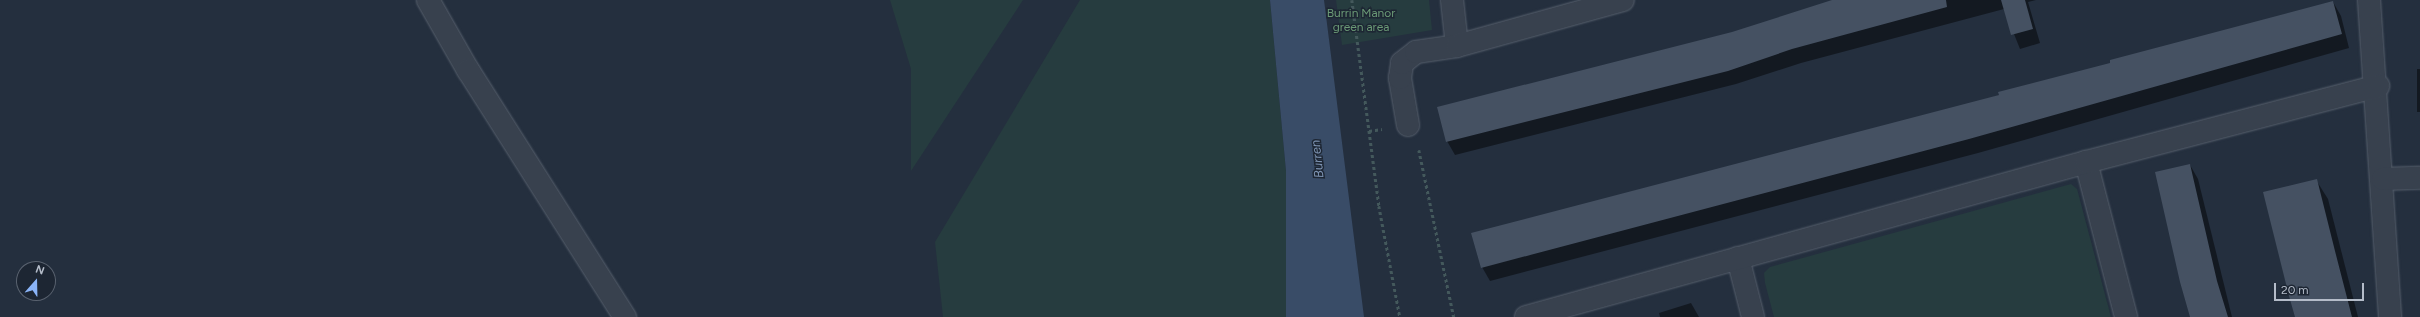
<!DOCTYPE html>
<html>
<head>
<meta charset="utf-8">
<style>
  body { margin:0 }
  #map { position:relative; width:2420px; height:317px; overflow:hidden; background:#242f3e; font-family:Figtree,sans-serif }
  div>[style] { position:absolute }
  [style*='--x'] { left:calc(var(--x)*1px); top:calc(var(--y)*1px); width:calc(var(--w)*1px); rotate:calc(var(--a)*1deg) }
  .green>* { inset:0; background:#263c3f }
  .water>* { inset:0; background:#394c67 }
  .shadow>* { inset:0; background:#0007; transform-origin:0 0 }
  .building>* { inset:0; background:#455162 }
  .path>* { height:2.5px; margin-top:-1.25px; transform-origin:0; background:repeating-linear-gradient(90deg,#44595c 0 3px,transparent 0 6px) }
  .roads { filter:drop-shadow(0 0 1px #565f6c) drop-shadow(0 0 1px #565f6c) }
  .minor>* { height:22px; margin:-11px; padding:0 11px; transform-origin:11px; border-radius:11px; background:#38414e }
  span { translate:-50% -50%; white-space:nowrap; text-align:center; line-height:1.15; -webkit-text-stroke:3px #1d2633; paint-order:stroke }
  .park-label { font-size:12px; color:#6b9a76 }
  .water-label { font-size:13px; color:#7c92b1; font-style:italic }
  .north { position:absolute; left:16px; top:261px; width:40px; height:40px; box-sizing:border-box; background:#1d2633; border:1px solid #59626f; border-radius:50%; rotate:20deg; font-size:11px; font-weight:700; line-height:16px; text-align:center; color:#b4bcc9 }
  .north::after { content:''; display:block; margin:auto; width:14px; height:18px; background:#8ab4f8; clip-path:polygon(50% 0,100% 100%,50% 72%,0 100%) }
  .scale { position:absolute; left:2274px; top:283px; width:90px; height:18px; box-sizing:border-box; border:2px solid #b4bcc9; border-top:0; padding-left:5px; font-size:12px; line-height:14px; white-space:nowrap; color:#b4bcc9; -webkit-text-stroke:3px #1d2633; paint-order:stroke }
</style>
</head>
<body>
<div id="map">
  <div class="green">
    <div style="clip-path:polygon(890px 0,1023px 0,911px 171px,911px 69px)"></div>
    <div style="clip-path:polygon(1080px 0,1270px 0,1286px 171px,1286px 317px,943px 317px,935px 242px)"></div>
    <div style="clip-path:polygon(1336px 0,1429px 0,1432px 30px,1342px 45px)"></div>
    <div style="clip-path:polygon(2071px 184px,2077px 189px,2111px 317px,1774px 317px,1765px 283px,1764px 273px,1770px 267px)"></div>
  </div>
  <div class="water">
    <div style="clip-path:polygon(1270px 0,1324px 0,1364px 317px,1286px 317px,1286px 171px)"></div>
  </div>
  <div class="shadow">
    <div style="clip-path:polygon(1838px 0,2036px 0,2028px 2px,2040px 43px,2020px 49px,2004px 9px,1801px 63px,1736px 84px,1455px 155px,1447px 141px,1732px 33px)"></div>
    <div style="clip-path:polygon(2333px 2px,2341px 16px,2349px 48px,1978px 153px,1490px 281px,1482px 267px,2000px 95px)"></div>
    <div style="left:2417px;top:69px;width:3px;height:43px"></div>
    <div style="clip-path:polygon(2190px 165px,2198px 179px,2232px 317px,2192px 317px)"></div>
    <div style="clip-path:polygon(2316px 180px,2328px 199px,2358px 317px,2296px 317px)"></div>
    <div style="clip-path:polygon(1691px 303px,1699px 317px,1660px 317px,1659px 313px)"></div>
  </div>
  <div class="building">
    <div style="clip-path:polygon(1832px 0,1946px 0,1947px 7px,1792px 49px,1728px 71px,1446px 142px,1437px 107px,1732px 32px)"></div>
    <div style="clip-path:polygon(2001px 0,2025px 0,2033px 29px,2011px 35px)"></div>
    <div style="clip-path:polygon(2333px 1px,2342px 34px,1969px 139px,1481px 268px,1471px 233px,1999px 95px,1998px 92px,2110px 63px,2110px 60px)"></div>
    <div style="clip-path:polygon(2190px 164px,2217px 281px,2228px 317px,2190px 317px,2180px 282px,2155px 172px)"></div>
    <div style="clip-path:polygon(2317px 179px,2335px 251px,2352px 317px,2295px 317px,2289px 296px,2263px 192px)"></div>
  </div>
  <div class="path">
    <div style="--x:1352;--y:0;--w:208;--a:82.5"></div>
    <div style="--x:1379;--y:206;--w:113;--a:79.3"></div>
    <div style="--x:1369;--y:131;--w:13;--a:-9"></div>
    <div style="--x:1419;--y:150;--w:171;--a:78.2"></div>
  </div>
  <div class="roads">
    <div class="minor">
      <div style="--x:428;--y:0;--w:81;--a:60.3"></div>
      <div style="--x:468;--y:70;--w:293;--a:57.6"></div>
      <div style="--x:1452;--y:0;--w:46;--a:83.8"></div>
      <div style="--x:2369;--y:0;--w:318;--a:86.2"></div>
      <div style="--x:1408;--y:125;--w:48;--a:-99.7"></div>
      <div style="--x:1400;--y:78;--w:15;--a:-82"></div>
      <div style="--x:1402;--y:63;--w:18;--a:-38"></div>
      <div style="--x:1416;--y:52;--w:41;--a:-8.3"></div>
      <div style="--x:1457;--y:46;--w:172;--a:-15.5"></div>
      <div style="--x:2086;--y:162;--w:160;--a:75.5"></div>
      <div style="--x:2383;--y:179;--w:37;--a:-2"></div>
      <div style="--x:1738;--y:258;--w:61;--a:75.7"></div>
      <div style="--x:1526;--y:317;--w:581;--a:-15.47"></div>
      <div style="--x:2086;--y:162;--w:302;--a:-14.6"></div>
    </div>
  </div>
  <div class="park-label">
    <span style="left:1361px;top:21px">Burrin Manor<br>green area</span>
  </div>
  <div class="water-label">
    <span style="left:1318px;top:159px;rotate:-96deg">Burren</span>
  </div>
  <div class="north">N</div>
  <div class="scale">20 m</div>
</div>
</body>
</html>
